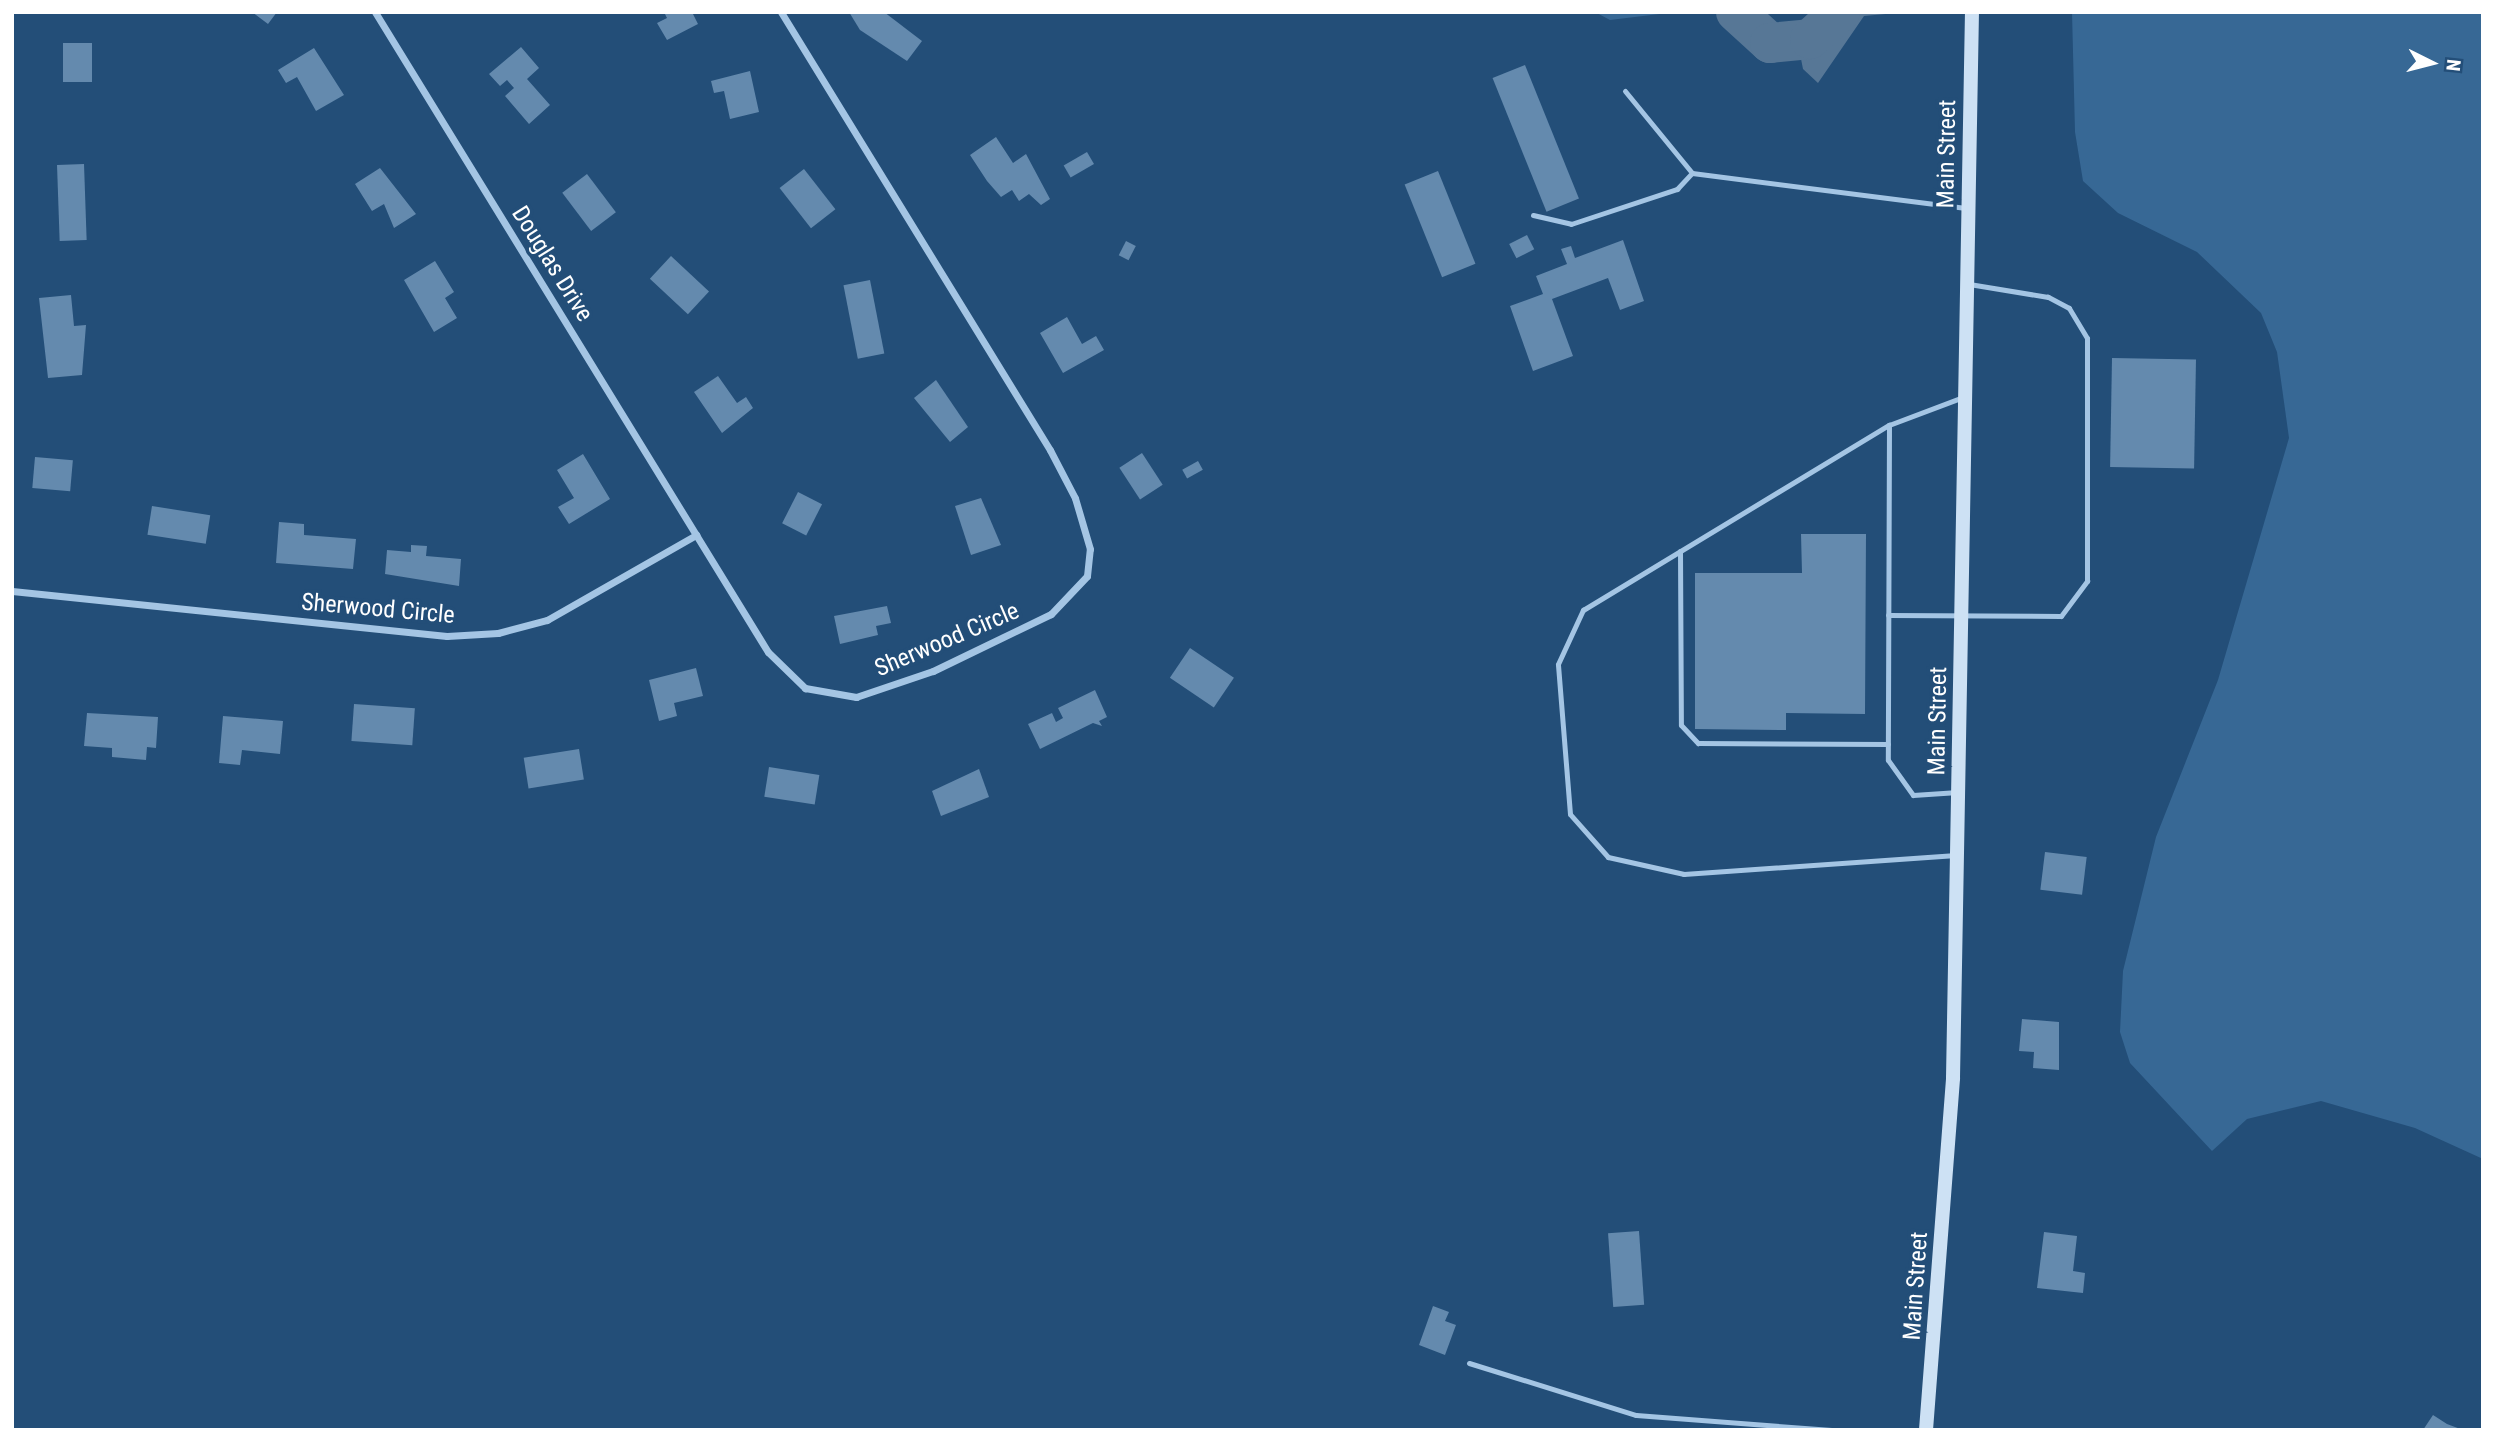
<!DOCTYPE html>
<html>
<head>
<meta charset="utf-8">
<style>
  body { margin:0 }
  #map { position:relative; width:2495px; height:1442px; overflow:hidden; background:#234e78; font-family:"Roboto Condensed",sans-serif }
  div>[style] { position:absolute }
  [style*='--x'] { left:calc(var(--x)*1px); top:calc(var(--y)*1px); width:calc(var(--w)*1px); rotate:calc(var(--a)*1deg) }
  .green>* { inset:0; background:#376895 }
  .water>* { inset:0; background:#577796 }
  .river>* { height:40px; margin:-20px; padding:0 20px; transform-origin:20px; border-radius:20px; background:#577796 }
  .building>* { inset:0; background:#648aae; transform-origin:0 0 }
  .service>* { height:5px; margin:-2.5px; padding:0 2.5px; transform-origin:2.5px; border-radius:2.5px; background:#a4c5e4 }
  .minor>* { height:7px; margin:-3.5px; padding:0 3.5px; transform-origin:3.5px; border-radius:3.5px; background:#a4c5e4 }
  .secondary>* { height:14px; margin:-7px; padding:0 7px; transform-origin:7px; border-radius:7px; background:#cde1f4 }
  span { translate:-50% -50%; white-space:nowrap; text-align:center; line-height:1.15; -webkit-text-stroke:7px #234e78; paint-order:stroke }
  .street-label { font-size:24px; color:#fff }
  .frame { position:absolute; inset:0; border:14px solid #fff; pointer-events:none }
  .north { position:absolute; left:2397px; top:28px; width:70px; height:70px; -webkit-text-stroke:5px #234e78; paint-order:stroke; rotate:96deg; font-size:19px; font-weight:700; line-height:28px; text-align:center; color:#fff }
  .north::after { content:''; display:block; margin:auto; width:24px; height:32px; background:#fff; clip-path:polygon(50% 0,100% 100%,50% 72%,0 100%) }
</style>
</head>
<body>
<div id="map">
  <div class="green">
    <div style="clip-path:polygon(1595px 12px,1676px 12px,1610px 20px)"></div>
    <div style="clip-path:polygon(2072px 12px,2483px 12px,2483px 1159px,2415px 1128px,2321px 1101px,2247px 1119px,2212px 1151px,2130px 1063px,2120px 1032px,2123px 971px,2156px 837px,2218px 680px,2289px 438px,2277px 352px,2261px 313px,2197px 252px,2118px 213px,2083px 181px,2075px 132px)"></div>
  </div>
  <div class="water">
    <div style="clip-path:polygon(1812px 12px,1907px 12px,1864px 16px,1818px 83px,1803px 69px,1795px 29px)"></div>
  </div>
  <div class="river">
    <div style="--x:1736;--y:12;--w:46;--a:42.4"></div>
    <div style="--x:1770;--y:43;--w:40;--a:-5.7"></div>
    <div style="--x:1810;--y:39;--w:40;--a:-42"></div>
  </div>
  <div class="building">
    <div style="clip-path:polygon(252px 12px,277px 12px,268px 24px)"></div>
    <div style="clip-path:polygon(664px 12px,692px 12px,698px 24px,667px 40px,657px 23px,667px 18px)"></div>
    <div style="clip-path:polygon(849px 12px,884px 12px,922px 41px,907px 61px,860px 30px)"></div>
    <div style="left:63px;top:43px;width:29px;height:39px"></div>
    <div style="clip-path:polygon(521px 47px,539px 68px,527px 79px,550px 105px,529px 124px,505px 96px,514px 88px,507px 80px,500px 86px,489px 74px)"></div>
    <div style="clip-path:polygon(314px 48px,344px 95px,316px 111px,297px 77px,286px 83px,278px 70px)"></div>
    <div style="left:1525px;top:65px;width:144px;height:35px;rotate:68deg"></div>
    <div style="clip-path:polygon(750px 71px,759px 112px,730px 119px,724px 91px,714px 93px,711px 81px)"></div>
    <div style="clip-path:polygon(996px 137px,1013px 163px,1026px 154px,1050px 199px,1041px 205px,1029px 194px,1019px 201px,1012px 190px,1001px 197px,987px 181px,970px 155px)"></div>
    <div style="left:1087px;top:152px;width:14px;height:27px;rotate:60deg"></div>
    <div style="left:84px;top:164px;width:76px;height:27px;rotate:88deg"></div>
    <div style="clip-path:polygon(380px 168px,416px 214px,394px 228px,384px 204px,372px 211px,355px 184px)"></div>
    <div style="left:804px;top:169px;width:51px;height:31px;rotate:52deg"></div>
    <div style="left:1438px;top:171px;width:100px;height:36px;rotate:68deg"></div>
    <div style="left:587px;top:174px;width:48px;height:31px;rotate:53deg"></div>
    <div style="left:1527px;top:235px;width:16px;height:20px;rotate:63deg"></div>
    <div style="clip-path:polygon(1623px 240px,1644px 301px,1620px 310px,1608px 278px,1552px 299px,1573px 356px,1533px 371px,1510px 306px,1543px 294px,1536px 276px,1567px 264px,1561px 249px,1571px 246px,1575px 258px)"></div>
    <div style="left:1126px;top:241px;width:11px;height:16px;rotate:27deg"></div>
    <div style="left:671px;top:256px;width:52px;height:31px;rotate:43deg"></div>
    <div style="clip-path:polygon(435px 261px,454px 292px,445px 298px,457px 318px,434px 332px,404px 280px)"></div>
    <div style="left:870px;top:280px;width:75px;height:27px;rotate:79deg"></div>
    <div style="clip-path:polygon(71px 295px,74px 326px,86px 325px,82px 375px,48px 378px,39px 298px)"></div>
    <div style="clip-path:polygon(1067px 317px,1082px 344px,1096px 336px,1104px 350px,1063px 373px,1040px 333px)"></div>
    <div style="left:2112px;top:358px;width:84px;height:109px;rotate:1deg"></div>
    <div style="clip-path:polygon(718px 376px,737px 403px,746px 397px,753px 408px,722px 433px,694px 392px)"></div>
    <div style="clip-path:polygon(936px 380px,968px 427px,950px 442px,914px 398px)"></div>
    <div style="left:1142px;top:453px;width:38px;height:27px;rotate:57deg"></div>
    <div style="clip-path:polygon(583px 454px,610px 499px,569px 524px,558px 507px,574px 498px,557px 470px)"></div>
    <div style="left:35px;top:457px;width:38px;height:31px;rotate:5deg"></div>
    <div style="left:1198px;top:461px;width:10px;height:18px;rotate:61deg"></div>
    <div style="left:798px;top:492px;width:27px;height:35px;rotate:27deg"></div>
    <div style="clip-path:polygon(981px 498px,1001px 545px,971px 555px,955px 506px)"></div>
    <div style="left:152px;top:506px;width:59px;height:29px;rotate:9deg"></div>
    <div style="clip-path:polygon(279px 522px,304px 524px,304px 535px,356px 539px,353px 569px,276px 563px)"></div>
    <div style="clip-path:polygon(1801px 534px,1866px 534px,1865px 714px,1786px 713px,1786px 730px,1695px 729px,1695px 573px,1802px 573px)"></div>
    <div style="clip-path:polygon(411px 545px,427px 546px,426px 556px,461px 559px,459px 586px,385px 574px,387px 550px,411px 552px)"></div>
    <div style="clip-path:polygon(887px 606px,891px 623px,876px 626px,878px 635px,840px 644px,834px 616px)"></div>
    <div style="left:1190px;top:648px;width:53px;height:36px;rotate:34deg"></div>
    <div style="clip-path:polygon(696px 668px,703px 696px,674px 703px,677px 716px,659px 721px,649px 680px)"></div>
    <div style="clip-path:polygon(1095px 690px,1107px 717px,1099px 721px,1102px 726px,1093px 723px,1040px 749px,1028px 724px,1052px 713px,1056px 722px,1063px 718px,1058px 708px)"></div>
    <div style="left:354px;top:704px;width:61px;height:37px;rotate:4deg"></div>
    <div style="clip-path:polygon(87px 713px,158px 717px,156px 748px,147px 747px,146px 760px,112px 757px,112px 748px,84px 746px)"></div>
    <div style="clip-path:polygon(223px 716px,283px 721px,280px 754px,242px 750px,240px 765px,219px 763px)"></div>
    <div style="left:579px;top:749px;width:31px;height:56px;rotate:81deg"></div>
    <div style="left:769px;top:767px;width:51px;height:30px;rotate:9deg"></div>
    <div style="clip-path:polygon(979px 769px,989px 797px,941px 816px,932px 791px)"></div>
    <div style="left:2045px;top:852px;width:42px;height:38px;rotate:7deg"></div>
    <div style="clip-path:polygon(2022px 1019px,2059px 1022px,2059px 1070px,2033px 1068px,2034px 1052px,2019px 1051px)"></div>
    <div style="left:1639px;top:1231px;width:74px;height:31px;rotate:86deg"></div>
    <div style="clip-path:polygon(2044px 1232px,2077px 1236px,2073px 1271px,2085px 1273px,2083px 1293px,2037px 1288px)"></div>
    <div style="clip-path:polygon(1433px 1306px,1449px 1312px,1445px 1321px,1456px 1325px,1445px 1355px,1419px 1345px)"></div>
    <div style="clip-path:polygon(2433px 1415px,2447px 1424px,2463px 1430px,2423px 1430px)"></div>
  </div>
  <div class="service">
    <div style="--x:1625;--y:91;--w:106;--a:50.7"></div>
    <div style="--x:1533;--y:215;--w:39;--a:13"></div>
    <div style="--x:1571;--y:224;--w:112;--a:-18.3"></div>
    <div style="--x:1677;--y:189;--w:22;--a:-47"></div>
    <div style="--x:1692;--y:173;--w:276;--a:7.3"></div>
    <div style="--x:1889;--y:425;--w:335;--a:90.2"></div>
    <div style="--x:1888;--y:760;--w:43;--a:54.5"></div>
    <div style="--x:1913;--y:795;--w:45;--a:-3.8"></div>
    <div style="--x:1680;--y:551;--w:174;--a:89.7"></div>
    <div style="--x:1681;--y:725;--w:25;--a:47"></div>
    <div style="--x:1698;--y:743;--w:190;--a:0.3"></div>
    <div style="--x:1888;--y:615;--w:173;--a:0.3"></div>
    <div style="--x:2061;--y:616;--w:44;--a:-53.4"></div>
    <div style="--x:2087;--y:581;--w:243;--a:-90"></div>
    <div style="--x:2087;--y:338;--w:35;--a:-121"></div>
    <div style="--x:2069;--y:308;--w:24;--a:-152"></div>
    <div style="--x:2048;--y:297;--w:80;--a:-170.7"></div>
    <div style="--x:1956;--y:855;--w:273;--a:176"></div>
    <div style="--x:1684;--y:874;--w:78;--a:-167.4"></div>
    <div style="--x:1608;--y:857;--w:57;--a:-131.5"></div>
    <div style="--x:1570;--y:814;--w:150;--a:-94.6"></div>
    <div style="--x:1558;--y:664;--w:60;--a:-65.2"></div>
    <div style="--x:1583;--y:610;--w:358;--a:-31.2"></div>
    <div style="--x:1889;--y:425;--w:79;--a:-20.7"></div>
    <div style="--x:1469;--y:1363;--w:175;--a:17.3"></div>
    <div style="--x:1636;--y:1415;--w:196;--a:4.4"></div>
  </div>
  <div class="minor">
    <div style="--x:375;--y:12;--w:751;--a:58.45"></div>
    <div style="--x:768;--y:652;--w:52;--a:44.2"></div>
    <div style="--x:805;--y:688;--w:52;--a:10"></div>
    <div style="--x:856;--y:697;--w:81;--a:-18.7"></div>
    <div style="--x:933;--y:671;--w:131;--a:-25.8"></div>
    <div style="--x:1051;--y:614;--w:52;--a:-46.5"></div>
    <div style="--x:1087;--y:576;--w:27;--a:-84"></div>
    <div style="--x:1090;--y:549;--w:53;--a:-106.4"></div>
    <div style="--x:1075;--y:498;--w:54;--a:-117.5"></div>
    <div style="--x:1050;--y:450;--w:514;--a:-121.56"></div>
    <div style="--x:12;--y:591;--w:437;--a:5.9"></div>
    <div style="--x:447;--y:636;--w:51;--a:-3.4"></div>
    <div style="--x:498;--y:633;--w:51;--a:-14.9"></div>
    <div style="--x:547;--y:620;--w:172;--a:-29.7"></div>
  </div>
  <div class="secondary">
    <div style="--x:1926;--y:1430;--w:353;--a:-85.6"></div>
    <div style="--x:1953;--y:1078;--w:1066;--a:-88.98"></div>
  </div>
  <div class="street-label">
    <span style="left:1947px;top:154px;rotate:-89deg">Main Street</span>
    <span style="left:552px;top:264px;rotate:58deg">Douglas Drive</span>
    <span style="left:378px;top:609px;rotate:5deg">Sherwood Circle</span>
    <span style="left:947px;top:640px;rotate:-23deg">Sherwood Circle</span>
    <span style="left:1938px;top:721px;rotate:-89deg">Main Street</span>
    <span style="left:1916px;top:1286px;rotate:-86deg">Main Street</span>
  </div>
  <div class="frame"></div>
  <div class="north">N</div>
</div>
</body>
</html>
